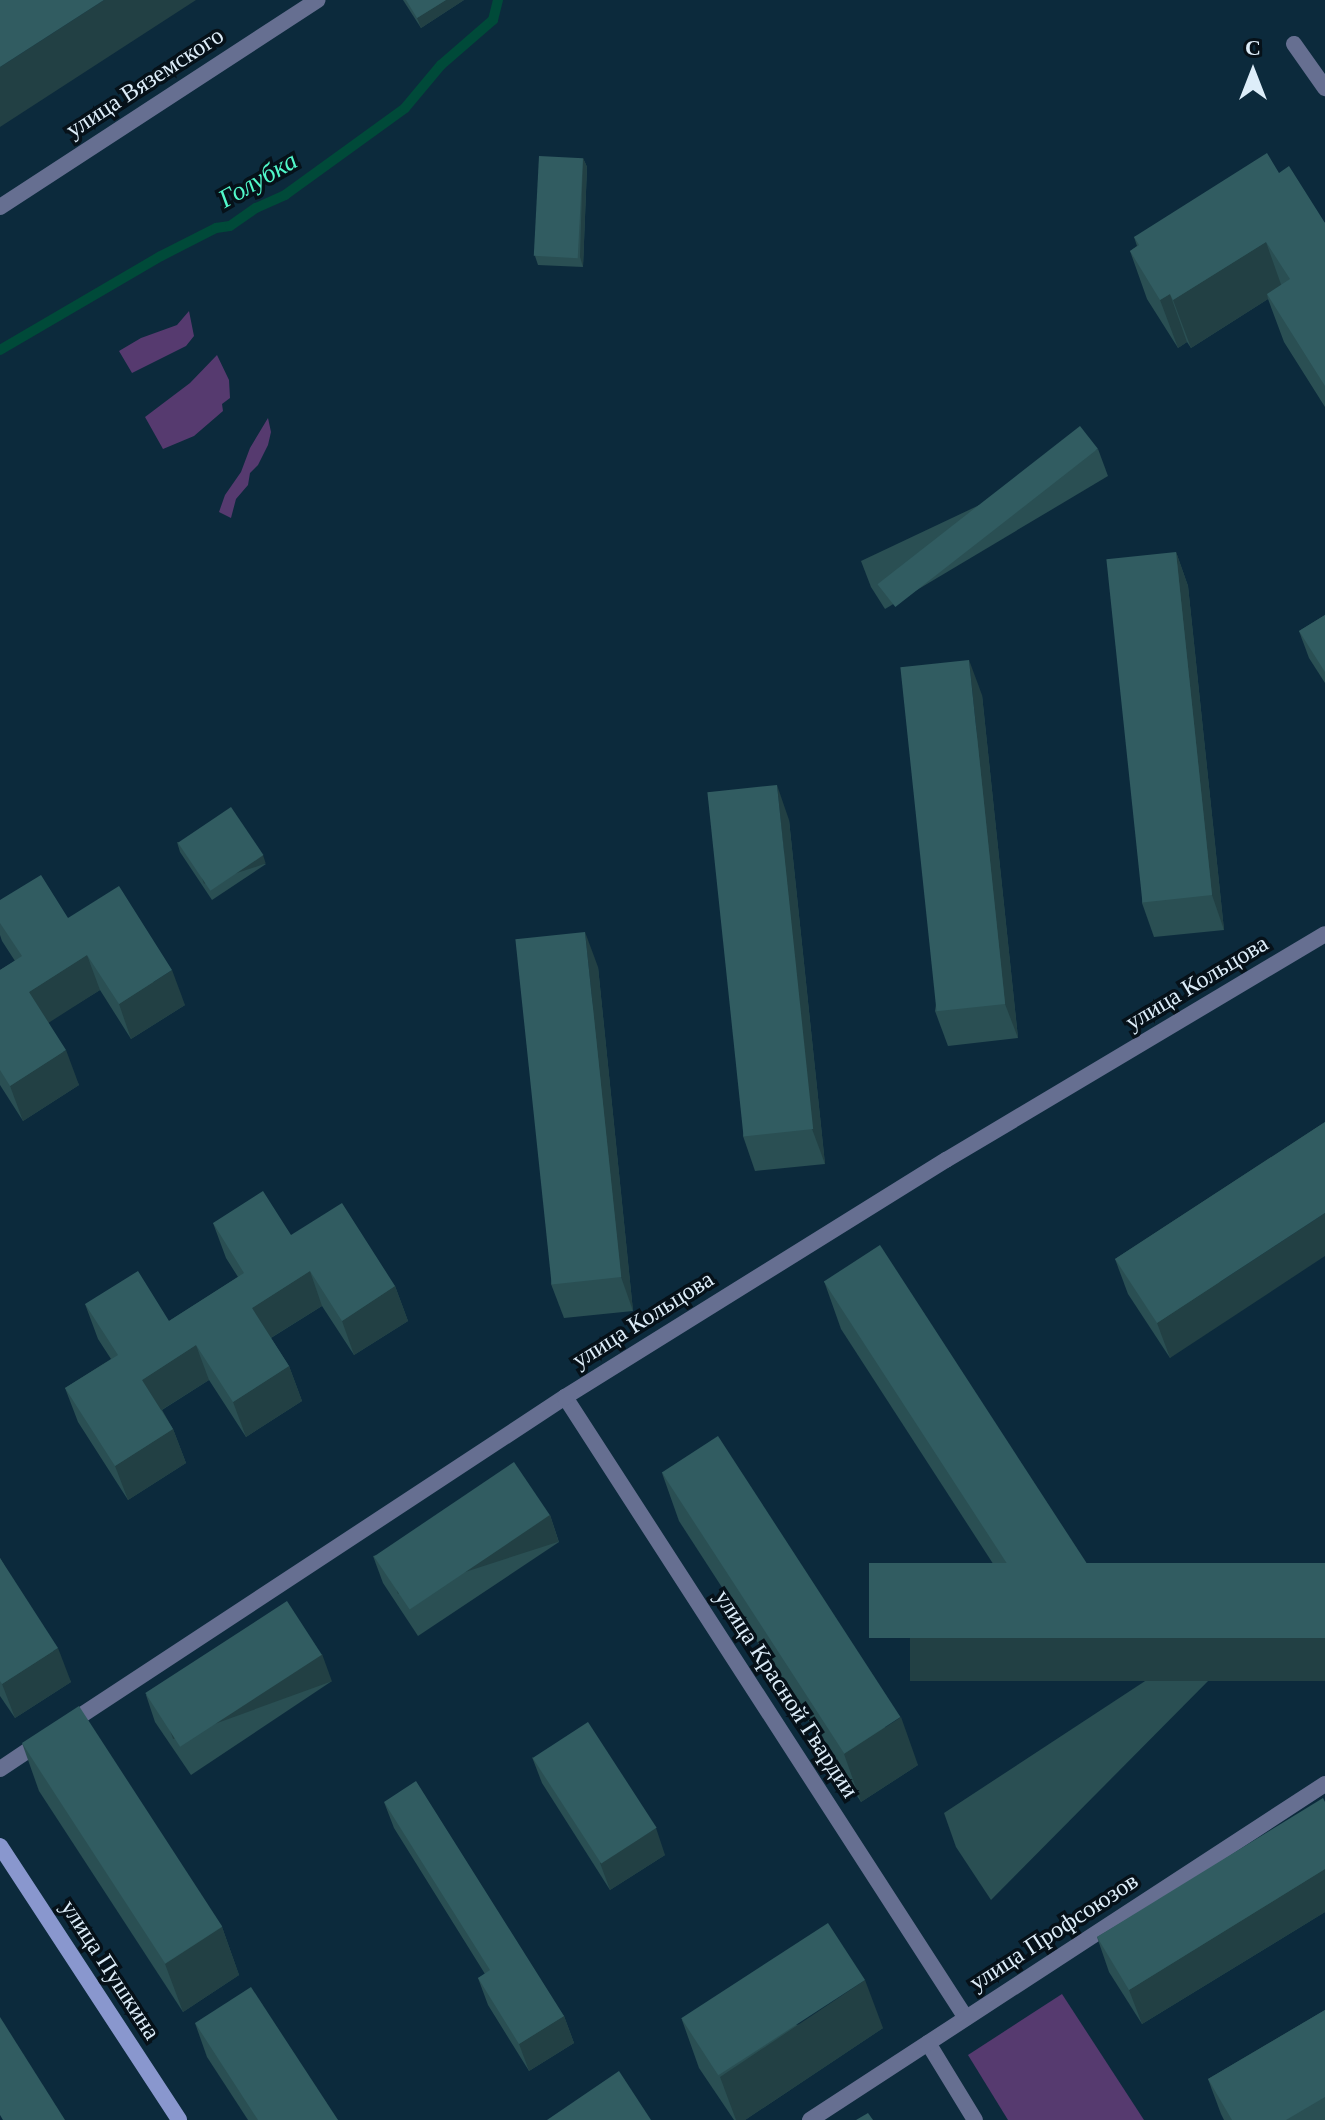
<!DOCTYPE html>
<html>
<head>
<meta charset="utf-8">
<style>
  body { margin:0 }
  #map { position:relative; width:1325px; height:2120px; overflow:hidden; background:#0c2a3c; font-family:Georgia,serif }
  div>[style] { position:absolute }
  [style*='--x'] { left:calc(var(--x)*1px); top:calc(var(--y)*1px); width:calc(var(--w)*1px); rotate:calc(var(--a)*1deg) }
  .green>* { inset:0; background:#563a6f }
  .stream>* { height:10px; margin:-5px; padding:0 5px; transform-origin:5px; border-radius:5px; background:#004a39 }
  .minor>* { height:16px; margin:-8px; padding:0 8px; transform-origin:8px; border-radius:8px; background:#666f91 }
  .tertiary>* { height:16px; margin:-8px; padding:0 8px; transform-origin:8px; border-radius:8px; background:#666f91 }
  .secondary>* { height:16px; margin:-8px; padding:0 8px; transform-origin:8px; border-radius:8px; background:#8997ce }
  .wall>* { inset:0; background:#2a4f53 }
  .shaded-wall>* { inset:0; background:#224044; transform-origin:0 0 }
  .building>* { inset:0; background:#315c61; transform-origin:0 0 }
  span { translate:-50% -50%; white-space:nowrap; text-align:center; line-height:1.15; -webkit-text-stroke:7px #061119; paint-order:stroke }
  .street-label { font-size:24px; color:#ddedf9 }
  .water-label { font-size:26px; color:#51f8ca; font-style:italic }
  .north { position:absolute; left:1213px; top:32px; width:80px; height:80px; -webkit-text-stroke:6px #061119; paint-order:stroke; rotate:0deg; font-size:22px; font-weight:700; line-height:32px; text-align:center; color:#ddedf9 }
  .north::after { content:''; display:block; margin:auto; width:28px; height:36px; background:#ddedf9; clip-path:polygon(50% 0,100% 100%,50% 72%,0 100%) }
</style>
</head>
<body>
<div id="map">
  <div class="green">
    <div style="clip-path:polygon(189px 311px,194px 336px,186px 346px,132px 373px,119px 351px,141px 338px,177px 325px)"></div>
    <div style="clip-path:polygon(217px 355px,229px 380px,230px 398px,222px 404px,223px 411px,194px 436px,163px 449px,145px 417px,190px 383px)"></div>
    <div style="clip-path:polygon(268px 418px,271px 432px,268px 445px,258px 465px,250px 473px,248px 485px,236px 499px,231px 518px,219px 512px,225px 495px,241px 472px,250px 448px)"></div>
    <div style="clip-path:polygon(1062px 1994px,1144px 2120px,1008px 2120px,968px 2055px)"></div>
  </div>
  <div class="stream">
    <div style="--x:0;--y:350;--w:186;--a:-30.3"></div>
    <div style="--x:161;--y:256;--w:62;--a:-27"></div>
    <div style="--x:216;--y:228;--w:14;--a:-8"></div>
    <div style="--x:230;--y:226;--w:32;--a:-35"></div>
    <div style="--x:256;--y:208;--w:32;--a:-24"></div>
    <div style="--x:285;--y:195;--w:148;--a:-35.9"></div>
    <div style="--x:405;--y:108;--w:56;--a:-50.1"></div>
    <div style="--x:441;--y:65;--w:69;--a:-40.9"></div>
    <div style="--x:493;--y:20;--w:21;--a:-76"></div>
  </div>
  <div class="minor">
    <div style="--x:1294;--y:44;--w:54;--a:54.8"></div>
    <div style="--x:0;--y:207;--w:379;--a:-33.1"></div>
    <div style="--x:565;--y:1397;--w:739;--a:57.15"></div>
    <div style="--x:65;--y:1726;--w:599;--a:-33.34"></div>
    <div style="--x:565;--y:1397;--w:449;--a:-31.9"></div>
    <div style="--x:946;--y:1160;--w:441;--a:-30.8"></div>
    <div style="--x:0;--y:1769;--w:50;--a:-33.7"></div>
    <div style="--x:928;--y:2043;--w:90;--a:58.6"></div>
  </div>
  <div class="tertiary">
    <div style="--x:810;--y:2120;--w:615;--a:-33.12"></div>
  </div>
  <div class="secondary">
    <div style="--x:0;--y:1846;--w:327;--a:56.8"></div>
  </div>
  <div class="wall">
    <div style="clip-path:polygon(403px 0,464px 0,421px 28px)"></div>
    <div style="clip-path:polygon(583px 158px,587px 167px,583px 267px,538px 265px,535px 256px)"></div>
    <div style="clip-path:polygon(1279px 173px,1325px 223px,1325px 407px,1284px 342px,1268px 299px,1191px 348px,1187px 342px,1178px 348px,1147px 299px,1130px 251px,1137px 246px,1134px 237px)"></div>
    <div style="clip-path:polygon(1098px 449px,1108px 476px,885px 609px,871px 587px,861px 561px)"></div>
    <div style="clip-path:polygon(1176px 552px,1188px 586px,1224px 930px,1154px 937px,1142px 903px)"></div>
    <div style="clip-path:polygon(1325px 615px,1325px 683px,1309px 658px,1299px 631px)"></div>
    <div style="clip-path:polygon(982px 695px,1018px 1038px,948px 1046px,935px 1011px)"></div>
    <div style="clip-path:polygon(789px 820px,825px 1164px,755px 1171px,743px 1136px)"></div>
    <div style="clip-path:polygon(177px 842px,266px 864px,212px 900px,180px 852px)"></div>
    <div style="clip-path:polygon(0 900px,68px 918px,185px 1005px,131px 1039px,100px 990px,48px 1022px,79px 1085px,23px 1121px,0 1085px,0 970px,15px 961px,2px 941px,0 935px)"></div>
    <div style="clip-path:polygon(598px 967px,633px 1311px,564px 1318px,551px 1284px)"></div>
    <div style="clip-path:polygon(1325px 1122px,1170px 1358px,1128px 1294px,1115px 1259px)"></div>
    <div style="clip-path:polygon(213px 1223px,291px 1235px,395px 1286px,408px 1321px,354px 1355px,322px 1306px,271px 1338px,289px 1366px,302px 1401px,246px 1437px,209px 1380px,162px 1410px,173px 1429px,186px 1463px,128px 1500px,78px 1422px,65px 1388px,111px 1359px,98px 1339px,85px 1304px,169px 1321px,238px 1277px,226px 1258px)"></div>
    <div style="clip-path:polygon(824px 1281px,1104px 1611px,1047px 1647px,841px 1329px)"></div>
    <div style="clip-path:polygon(662px 1473px,918px 1765px,861px 1802px,679px 1521px)"></div>
    <div style="clip-path:polygon(550px 1515px,559px 1542px,418px 1636px,383px 1583px,373px 1556px)"></div>
    <div style="clip-path:polygon(0 1558px,71px 1682px,15px 1718px,0 1696px)"></div>
    <div style="clip-path:polygon(1325px 1563px,991px 1900px,956px 1847px,944px 1813px)"></div>
    <div style="clip-path:polygon(332px 1681px,191px 1775px,155px 1722px,146px 1695px)"></div>
    <div style="clip-path:polygon(22px 1743px,222px 1927px,239px 1975px,183px 2012px,39px 1791px)"></div>
    <div style="clip-path:polygon(532px 1757px,665px 1855px,610px 1890px,542px 1783px)"></div>
    <div style="clip-path:polygon(384px 1802px,564px 2016px,574px 2043px,529px 2071px,488px 2005px,478px 1978px,485px 1974px,394px 1828px)"></div>
    <div style="clip-path:polygon(1325px 1802px,1325px 1912px,1142px 2024px,1109px 1972px,1097px 1937px)"></div>
    <div style="clip-path:polygon(1325px 2010px,1325px 2120px,1224px 2120px,1221px 2114px,1208px 2079px)"></div>
    <div style="clip-path:polygon(682px 2020px,883px 2028px,745px 2120px,734px 2120px,699px 2068px)"></div>
    <div style="clip-path:polygon(195px 2023px,338px 2120px,248px 2120px,207px 2057px)"></div>
  </div>
  <div class="shaded-wall">
    <div style="clip-path:polygon(104px 0,196px 0,0 127px,0 67px)"></div>
    <div style="clip-path:polygon(446px 0,464px 0,421px 28px,417px 18px)"></div>
    <div style="clip-path:polygon(583px 158px,587px 167px,583px 267px,580px 257px)"></div>
    <div style="clip-path:polygon(1266px 242px,1283px 290px,1267px 294px,1268px 299px,1191px 348px,1173px 300px)"></div>
    <div style="clip-path:polygon(1170px 294px,1187px 342px,1178px 348px,1160px 300px)"></div>
    <div style="clip-path:polygon(1176px 552px,1188px 586px,1224px 930px,1212px 895px)"></div>
    <div style="clip-path:polygon(969px 660px,982px 695px,1018px 1038px,1005px 1004px)"></div>
    <div style="clip-path:polygon(777px 785px,789px 820px,825px 1164px,812px 1129px)"></div>
    <div style="left:263px;top:855px;width:9px;height:65px;rotate:72deg"></div>
    <div style="clip-path:polygon(585px 932px,598px 967px,633px 1311px,621px 1277px)"></div>
    <div style="clip-path:polygon(87px 955px,100px 990px,42px 1027px,29px 992px)"></div>
    <div style="clip-path:polygon(172px 970px,185px 1005px,131px 1039px,119px 1004px)"></div>
    <div style="clip-path:polygon(66px 1050px,79px 1085px,23px 1121px,10px 1086px)"></div>
    <div style="clip-path:polygon(1325px 1213px,1325px 1256px,1170px 1358px,1157px 1323px)"></div>
    <div style="clip-path:polygon(310px 1271px,322px 1306px,264px 1342px,252px 1308px)"></div>
    <div style="clip-path:polygon(395px 1286px,408px 1321px,354px 1355px,342px 1321px)"></div>
    <div style="clip-path:polygon(196px 1345px,209px 1380px,155px 1414px,142px 1380px)"></div>
    <div style="clip-path:polygon(289px 1366px,302px 1401px,246px 1437px,233px 1402px)"></div>
    <div style="clip-path:polygon(173px 1429px,186px 1463px,128px 1500px,115px 1466px)"></div>
    <div style="left:550px;top:1515px;width:28px;height:169px;rotate:72deg"></div>
    <div style="clip-path:polygon(1086px 1563px,1104px 1611px,1047px 1647px,1030px 1599px)"></div>
    <div style="left:1325px;top:1638px;width:43px;height:415px;rotate:90deg"></div>
    <div style="clip-path:polygon(58px 1648px,71px 1682px,15px 1718px,2px 1684px)"></div>
    <div style="left:322px;top:1654px;width:29px;height:169px;rotate:70deg"></div>
    <div style="clip-path:polygon(901px 1717px,918px 1765px,861px 1802px,844px 1754px)"></div>
    <div style="clip-path:polygon(656px 1828px,665px 1855px,610px 1890px,600px 1863px)"></div>
    <div style="clip-path:polygon(1325px 1869px,1325px 1912px,1142px 2024px,1129px 1990px)"></div>
    <div style="clip-path:polygon(222px 1927px,239px 1975px,183px 2012px,165px 1964px)"></div>
    <div style="clip-path:polygon(865px 1980px,883px 2028px,745px 2120px,736px 2120px,720px 2077px)"></div>
    <div style="clip-path:polygon(564px 2016px,574px 2043px,529px 2071px,519px 2044px)"></div>
  </div>
  <div class="building">
    <div style="clip-path:polygon(0 0,104px 0,0 67px)"></div>
    <div style="clip-path:polygon(406px 0,446px 0,417px 18px)"></div>
    <div style="clip-path:polygon(1267px 153px,1279px 173px,1289px 166px,1325px 223px,1325px 386px,1267px 294px,1290px 279px,1266px 242px,1173px 300px,1170px 294px,1160px 300px,1130px 251px,1139px 245px,1134px 237px)"></div>
    <div style="left:539px;top:156px;width:44px;height:100px;rotate:3deg"></div>
    <div style="left:1080px;top:426px;width:29px;height:257px;rotate:52deg"></div>
    <div style="left:1176px;top:552px;width:345px;height:70px;rotate:84deg"></div>
    <div style="clip-path:polygon(1325px 615px,1325px 672px,1299px 631px)"></div>
    <div style="left:969px;top:660px;width:346px;height:69px;rotate:84deg"></div>
    <div style="left:777px;top:785px;width:346px;height:70px;rotate:84deg"></div>
    <div style="left:231px;top:807px;width:58px;height:64px;rotate:56deg"></div>
    <div style="clip-path:polygon(41px 875px,68px 918px,119px 886px,172px 970px,119px 1004px,87px 955px,29px 992px,66px 1050px,10px 1086px,0 1070px,0 970px,22px 956px,0 923px,0 900px)"></div>
    <div style="left:585px;top:932px;width:347px;height:70px;rotate:84deg"></div>
    <div style="clip-path:polygon(1325px 1122px,1325px 1213px,1157px 1323px,1115px 1259px)"></div>
    <div style="clip-path:polygon(263px 1191px,291px 1235px,342px 1203px,395px 1286px,342px 1321px,310px 1271px,252px 1308px,289px 1366px,233px 1402px,196px 1345px,142px 1380px,173px 1429px,115px 1466px,65px 1388px,118px 1355px,85px 1304px,138px 1271px,169px 1321px,244px 1273px,213px 1223px)"></div>
    <div style="left:880px;top:1245px;width:379px;height:67px;rotate:57deg"></div>
    <div style="left:718px;top:1436px;width:335px;height:67px;rotate:57deg"></div>
    <div style="left:514px;top:1462px;width:64px;height:169px;rotate:56deg"></div>
    <div style="clip-path:polygon(0 1558px,58px 1648px,2px 1684px,0 1681px)"></div>
    <div style="left:1325px;top:1563px;width:75px;height:456px;rotate:90deg"></div>
    <div style="left:287px;top:1601px;width:64px;height:169px;rotate:57deg"></div>
    <div style="left:79px;top:1706px;width:263px;height:68px;rotate:57deg"></div>
    <div style="left:588px;top:1722px;width:126px;height:66px;rotate:57deg"></div>
    <div style="clip-path:polygon(416px 1781px,564px 2016px,519px 2044px,478px 1978px,490px 1970px,384px 1802px)"></div>
    <div style="clip-path:polygon(1323px 1798px,1325px 1802px,1325px 1869px,1129px 1990px,1097px 1937px)"></div>
    <div style="left:828px;top:1923px;width:68px;height:175px;rotate:57deg"></div>
    <div style="clip-path:polygon(251px 1987px,338px 2120px,258px 2120px,195px 2023px)"></div>
    <div style="clip-path:polygon(1325px 2010px,1325px 2097px,1286px 2120px,1232px 2120px,1208px 2079px)"></div>
    <div style="clip-path:polygon(0 2017px,65px 2120px,3px 2120px,0 2115px)"></div>
    <div style="clip-path:polygon(619px 2071px,651px 2120px,547px 2120px)"></div>
    <div style="clip-path:polygon(868px 2113px,873px 2120px,856px 2120px)"></div>
  </div>
  <div class="street-label">
    <span style="left:145px;top:83px;rotate:-33deg">улица Вяземского</span>
    <span style="left:1197px;top:983px;rotate:-31deg">улица Кольцова</span>
    <span style="left:643px;top:1320px;rotate:-32deg">улица Кольцова</span>
    <span style="left:786px;top:1694px;rotate:57deg">улица Красной Гвардии</span>
    <span style="left:1054px;top:1932px;rotate:-33deg">улица Профсоюзов</span>
    <span style="left:110px;top:1970px;rotate:57deg">улица Пушкина</span>
  </div>
  <div class="water-label">
    <span style="left:258px;top:180px;rotate:-30deg">Голубка</span>
  </div>
  <div class="north">С</div>
</div>
</body>
</html>
